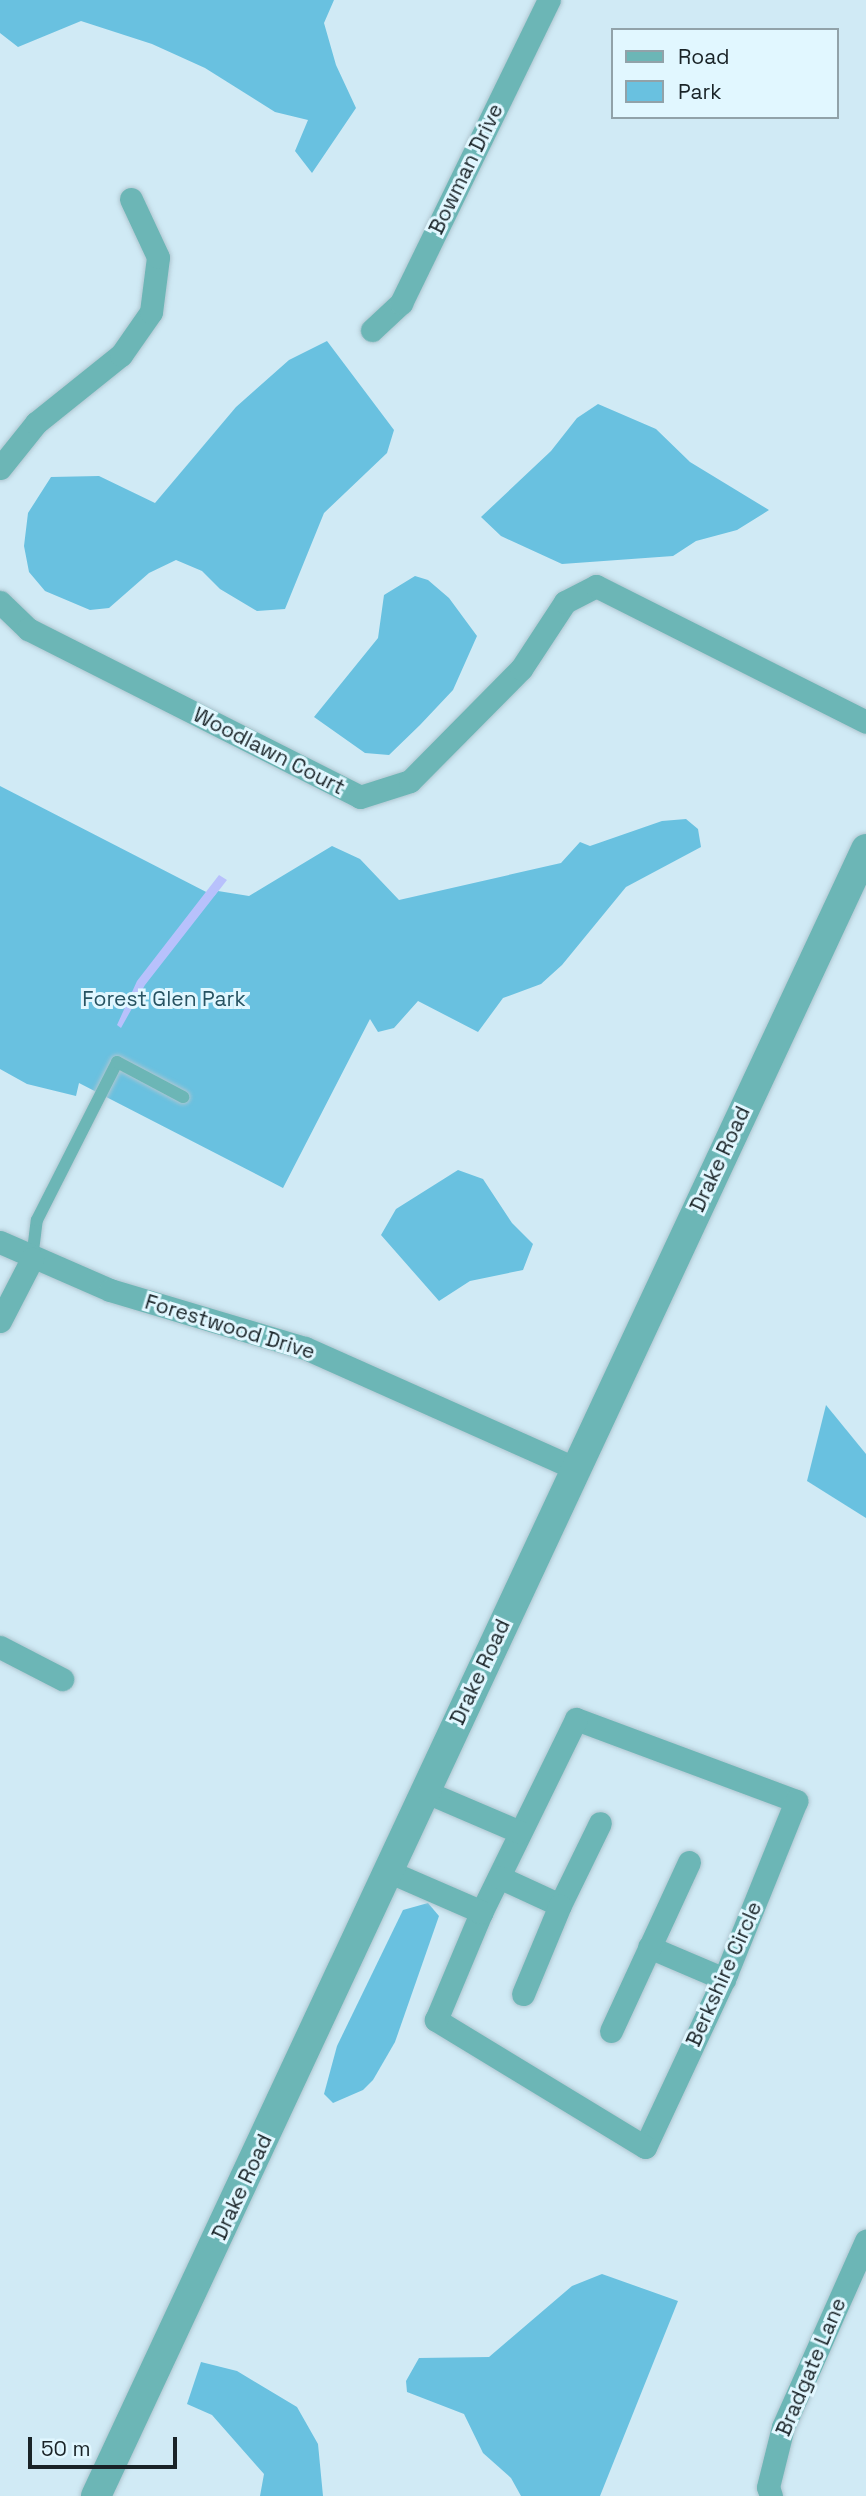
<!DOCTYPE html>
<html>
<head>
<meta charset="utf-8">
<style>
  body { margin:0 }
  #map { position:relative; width:866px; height:2496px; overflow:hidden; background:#d0eaf5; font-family:"Space Grotesk",sans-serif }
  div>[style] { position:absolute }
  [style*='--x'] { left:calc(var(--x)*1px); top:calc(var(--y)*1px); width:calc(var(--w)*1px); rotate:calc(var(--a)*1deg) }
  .green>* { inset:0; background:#69c1e0 }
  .water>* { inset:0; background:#b8c1fc }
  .roads { filter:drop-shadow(0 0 2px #afc6d0) drop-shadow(0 0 2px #afc6d0) }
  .service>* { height:12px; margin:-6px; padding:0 6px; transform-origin:6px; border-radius:6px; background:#6cb6b6 }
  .minor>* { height:23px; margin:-11.5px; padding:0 11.5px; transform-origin:11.5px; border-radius:11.5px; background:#6cb6b6 }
  .tertiary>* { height:30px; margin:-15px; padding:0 15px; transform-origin:15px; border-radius:15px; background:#6cb6b6 }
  span { translate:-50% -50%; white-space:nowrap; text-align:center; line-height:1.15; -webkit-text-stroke:6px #e1f7ff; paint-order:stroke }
  .street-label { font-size:21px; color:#192327 }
  .park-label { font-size:21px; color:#275362 }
  .legend { position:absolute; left:611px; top:28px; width:228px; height:91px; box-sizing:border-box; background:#e1f7ff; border:2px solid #91a2a9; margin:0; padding:9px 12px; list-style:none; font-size:21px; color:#192327 }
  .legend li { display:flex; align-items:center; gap:14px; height:35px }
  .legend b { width:35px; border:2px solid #91a2a9 }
  .scale { position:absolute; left:28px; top:2437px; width:149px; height:32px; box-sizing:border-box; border:4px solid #192327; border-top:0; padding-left:9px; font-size:21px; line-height:24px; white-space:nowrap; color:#192327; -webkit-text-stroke:5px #e1f7ff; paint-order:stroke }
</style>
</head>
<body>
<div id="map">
  <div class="green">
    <div style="clip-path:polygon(0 0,334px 0,324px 23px,336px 65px,356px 108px,312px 173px,295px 151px,308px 120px,275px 112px,205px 68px,152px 44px,81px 21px,18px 47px,0 33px)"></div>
    <div style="clip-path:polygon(327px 341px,394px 430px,387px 453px,324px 513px,285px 609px,257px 611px,220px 589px,202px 571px,176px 560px,149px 573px,109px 608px,90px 610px,45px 591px,29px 572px,24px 546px,28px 513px,51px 477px,99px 476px,155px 503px,236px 407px,289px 360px)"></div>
    <div style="clip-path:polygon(598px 404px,656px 429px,690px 462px,769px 510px,737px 530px,696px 541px,673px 556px,562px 564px,501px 536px,481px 517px,551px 451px,577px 418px)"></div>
    <div style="clip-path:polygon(415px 576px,428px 580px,449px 598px,477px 636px,453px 690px,420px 725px,389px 755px,365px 753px,314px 717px,378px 638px,384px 595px)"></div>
    <div style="clip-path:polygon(0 786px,214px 896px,218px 891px,249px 896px,332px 846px,360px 859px,399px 900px,561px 863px,580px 842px,590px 846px,662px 821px,686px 819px,698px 829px,701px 847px,626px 887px,562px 965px,541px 984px,503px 998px,478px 1032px,418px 1001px,394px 1028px,378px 1032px,370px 1019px,283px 1188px,79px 1083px,76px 1096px,27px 1084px,0 1069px)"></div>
    <div style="clip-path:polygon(458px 1170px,483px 1179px,512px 1223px,533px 1244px,523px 1270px,470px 1281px,439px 1301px,381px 1235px,396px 1209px)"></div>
    <div style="clip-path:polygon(826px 1405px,866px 1454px,866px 1518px,807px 1481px)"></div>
    <div style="clip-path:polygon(428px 1903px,439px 1916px,395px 2042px,373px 2080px,363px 2090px,333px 2103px,324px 2094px,337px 2046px,403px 1910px)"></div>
    <div style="clip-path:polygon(602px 2274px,678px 2301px,600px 2496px,521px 2496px,511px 2478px,483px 2453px,464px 2414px,407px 2392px,406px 2381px,419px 2358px,489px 2357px,572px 2286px)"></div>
    <div style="clip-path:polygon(201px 2362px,237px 2371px,297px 2407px,318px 2444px,323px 2496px,260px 2496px,264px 2474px,212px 2415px,187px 2404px)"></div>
  </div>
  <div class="water">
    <div style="clip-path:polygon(219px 875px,227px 880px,145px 985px,121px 1028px,117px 1025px,137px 981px)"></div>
  </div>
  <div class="roads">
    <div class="service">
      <div style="--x:32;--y:1259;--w:39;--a:-83"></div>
      <div style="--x:37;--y:1220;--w:177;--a:-63.1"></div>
      <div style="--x:117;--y:1062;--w:75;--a:27.9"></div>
    </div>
    <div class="minor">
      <div style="--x:372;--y:330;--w:40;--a:-43"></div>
      <div style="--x:401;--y:303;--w:337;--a:-64"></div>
      <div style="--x:0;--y:468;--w:58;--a:-51.3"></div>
      <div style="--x:36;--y:423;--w:109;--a:-38.7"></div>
      <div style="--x:121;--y:355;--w:52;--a:-55.1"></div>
      <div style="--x:151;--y:312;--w:55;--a:-82.7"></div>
      <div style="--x:158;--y:257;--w:64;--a:-115"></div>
      <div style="--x:0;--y:602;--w:39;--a:44"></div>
      <div style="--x:28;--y:629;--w:372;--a:26.8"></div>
      <div style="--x:360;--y:797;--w:52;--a:-17.7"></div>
      <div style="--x:410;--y:781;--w:158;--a:-45.3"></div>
      <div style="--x:521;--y:669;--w:80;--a:-56.7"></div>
      <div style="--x:565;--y:602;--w:35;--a:-27"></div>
      <div style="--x:596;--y:586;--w:302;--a:26.7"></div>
      <div style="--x:0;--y:1242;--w:120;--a:23.6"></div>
      <div style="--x:110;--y:1290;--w:203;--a:16.6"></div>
      <div style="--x:305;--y:1348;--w:295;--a:24"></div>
      <div style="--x:0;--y:1321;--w:70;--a:-62.7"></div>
      <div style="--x:0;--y:1647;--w:70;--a:27.3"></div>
      <div style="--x:576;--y:1719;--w:235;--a:20.4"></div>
      <div style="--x:796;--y:1801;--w:184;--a:112"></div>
      <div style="--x:727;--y:1972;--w:193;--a:115.1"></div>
      <div style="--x:645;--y:2147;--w:245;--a:-148.7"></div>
      <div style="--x:436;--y:2020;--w:116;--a:-67.2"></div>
      <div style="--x:481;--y:1913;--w:216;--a:-63.9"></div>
      <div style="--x:424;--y:1791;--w:104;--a:23.1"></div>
      <div style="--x:390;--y:1872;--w:100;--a:23.5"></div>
      <div style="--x:499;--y:1877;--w:67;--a:24.7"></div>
      <div style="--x:560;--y:1905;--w:91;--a:-64"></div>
      <div style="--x:649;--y:1947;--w:82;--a:23.1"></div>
      <div style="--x:523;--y:1994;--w:96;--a:-67.4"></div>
      <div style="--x:611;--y:2031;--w:186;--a:-65.2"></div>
      <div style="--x:771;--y:2496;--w:9;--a:-108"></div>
      <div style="--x:768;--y:2487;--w:62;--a:-76"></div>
      <div style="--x:783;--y:2427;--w:204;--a:-66"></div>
    </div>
    <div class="tertiary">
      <div style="--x:96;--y:2496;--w:1818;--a:-64.94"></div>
    </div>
  </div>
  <div class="street-label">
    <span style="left:466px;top:169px;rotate:-64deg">Bowman Drive</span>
    <span style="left:269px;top:751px;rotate:27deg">Woodlawn Court</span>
    <span style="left:720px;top:1159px;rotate:-65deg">Drake Road</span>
    <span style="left:230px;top:1327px;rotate:17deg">Forestwood Drive</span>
    <span style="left:480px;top:1672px;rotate:-65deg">Drake Road</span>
    <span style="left:724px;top:1974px;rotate:-66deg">Berkshire Circle</span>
    <span style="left:242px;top:2187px;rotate:-65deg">Drake Road</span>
    <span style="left:811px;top:2367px;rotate:-67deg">Bradgate Lane</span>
  </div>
  <div class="park-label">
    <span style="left:164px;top:999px">Forest Glen Park</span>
  </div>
  <ul class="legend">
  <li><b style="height:9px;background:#6cb6b6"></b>Road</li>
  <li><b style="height:19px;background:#69c1e0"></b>Park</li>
  </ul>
  <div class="scale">50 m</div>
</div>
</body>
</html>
